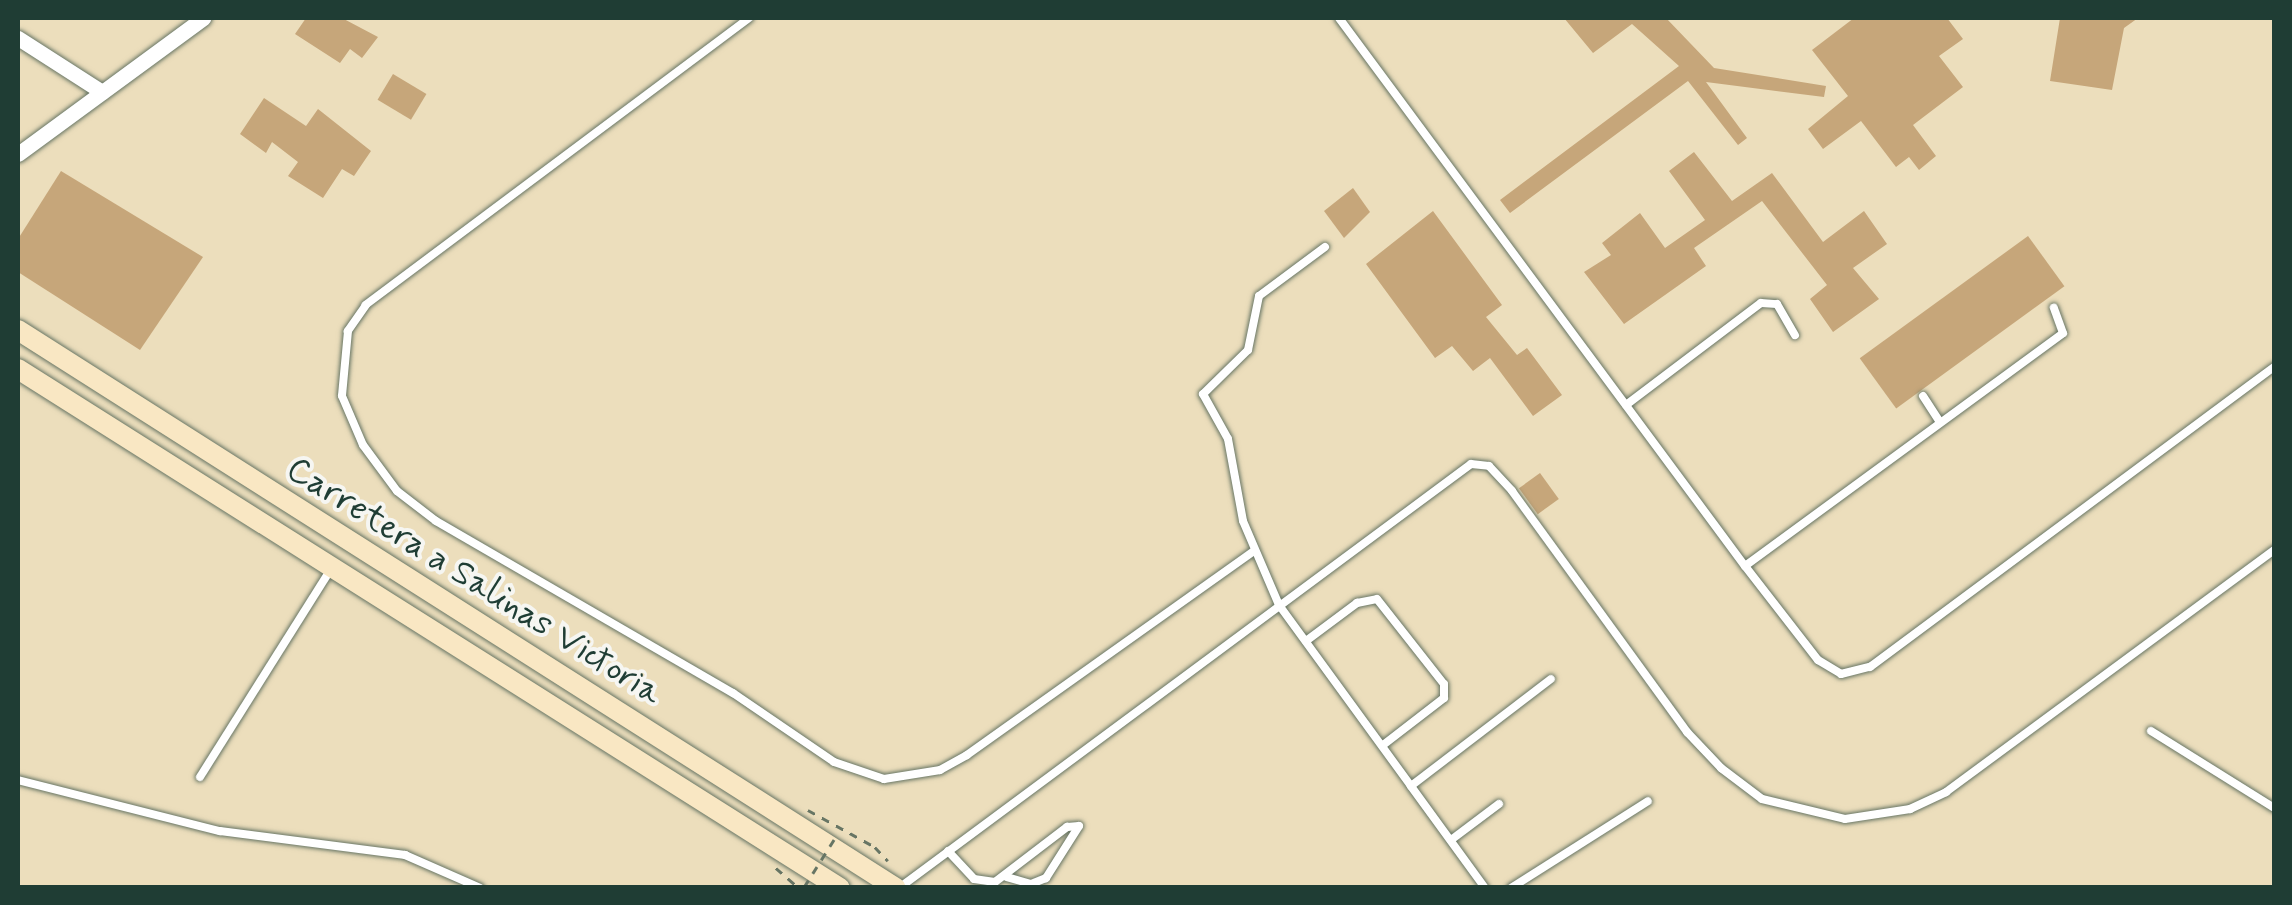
<!DOCTYPE html>
<html>
<head>
<meta charset="utf-8">
<style>
  body { margin:0 }
  #map { position:relative; width:2292px; height:905px; overflow:hidden; background:#ecdebc; font-family:Mynerve,sans-serif }
  div>[style] { position:absolute }
  [style*='--x'] { left:calc(var(--x)*1px); top:calc(var(--y)*1px); width:calc(var(--w)*1px); rotate:calc(var(--a)*1deg) }
  .building>* { inset:0; background:#c6a67a; transform-origin:0 0 }
  .path>* { height:2.5px; margin-top:-1.25px; transform-origin:0; background:repeating-linear-gradient(90deg,#677564 0 8px,transparent 0 16px) }
  .roads { filter:drop-shadow(0 0 2px #677564) drop-shadow(0 0 2px #677564) }
  .service>* { height:8px; margin:-4px; padding:0 4px; transform-origin:4px; border-radius:4px; background:#fff }
  .minor>* { height:15px; margin:-7.5px; padding:0 7.5px; transform-origin:7.5px; border-radius:7.5px; background:#fff }
  .secondary>* { height:20px; margin:-10px; padding:0 10px; transform-origin:10px; border-radius:10px; background:#f9e7c3 }
  .path-bridge>* { height:2.5px; margin-top:-1.25px; transform-origin:0; background:repeating-linear-gradient(90deg,#677564 0 8px,transparent 0 16px) }
  span { translate:-50% -50%; white-space:nowrap; text-align:center; line-height:1.15; -webkit-text-stroke:8px #f6f6f2; paint-order:stroke }
  .street-label { font-size:35px; color:#1f3d34 }
  .frame { position:absolute; inset:0; border:20px solid #1f3d34; pointer-events:none }
</style>
</head>
<body>
<div id="map">
  <div class="building">
    <div style="clip-path:polygon(306px 18px,342px 18px,378px 37px,362px 58px,350px 49px,340px 63px,295px 34px)"></div>
    <div style="clip-path:polygon(1564px 18px,1666px 18px,1714px 68px,1826px 86px,1824px 97px,1706px 82px,1747px 138px,1738px 145px,1688px 81px,1510px 213px,1500px 200px,1679px 66px,1632px 24px,1593px 53px)"></div>
    <div style="clip-path:polygon(1854px 18px,1947px 18px,1963px 39px,1939px 56px,1963px 87px,1913px 125px,1936px 156px,1919px 170px,1909px 157px,1896px 167px,1861px 121px,1823px 149px,1808px 129px,1848px 96px,1812px 50px)"></div>
    <div style="clip-path:polygon(2060px 18px,2138px 18px,2124px 28px,2112px 90px,2050px 81px)"></div>
    <div style="left:393px;top:74px;width:39px;height:30px;rotate:31deg"></div>
    <div style="clip-path:polygon(264px 98px,306px 126px,318px 109px,371px 151px,354px 176px,342px 169px,323px 198px,288px 176px,298px 162px,272px 142px,266px 153px,240px 134px)"></div>
    <div style="clip-path:polygon(1694px 152px,1732px 201px,1772px 173px,1823px 242px,1864px 211px,1887px 244px,1853px 268px,1879px 299px,1833px 332px,1810px 299px,1827px 285px,1762px 201px,1694px 248px,1706px 266px,1624px 324px,1584px 272px,1611px 255px,1602px 243px,1640px 213px,1665px 248px,1705px 220px,1669px 171px)"></div>
    <div style="clip-path:polygon(61px 171px,203px 257px,140px 350px,18px 272px,18px 239px)"></div>
    <div style="clip-path:polygon(1353px 188px,1370px 212px,1344px 238px,1324px 211px)"></div>
    <div style="clip-path:polygon(1433px 211px,1502px 305px,1486px 317px,1517px 355px,1527px 348px,1562px 395px,1533px 416px,1490px 358px,1473px 371px,1452px 346px,1435px 358px,1366px 264px)"></div>
    <div style="left:2028px;top:236px;width:62px;height:208px;rotate:54deg"></div>
    <div style="left:1540px;top:473px;width:32px;height:26px;rotate:54deg"></div>
  </div>
  <div class="path">
    <div style="--x:808;--y:810;--w:77;--a:28.9"></div>
    <div style="--x:875;--y:847;--w:19;--a:47"></div>
    <div style="--x:776;--y:868;--w:30;--a:41"></div>
  </div>
  <div class="roads">
    <div class="service">
      <div style="--x:749;--y:18;--w:479;--a:143.2"></div>
      <div style="--x:366;--y:305;--w:32;--a:125"></div>
      <div style="--x:348;--y:331;--w:65;--a:95.3"></div>
      <div style="--x:342;--y:396;--w:53;--a:66.8"></div>
      <div style="--x:363;--y:445;--w:57;--a:53.5"></div>
      <div style="--x:397;--y:491;--w:49;--a:37.6"></div>
      <div style="--x:436;--y:521;--w:343;--a:30.1"></div>
      <div style="--x:733;--y:693;--w:122;--a:34.3"></div>
      <div style="--x:834;--y:762;--w:53;--a:18.8"></div>
      <div style="--x:884;--y:779;--w:57;--a:-9.1"></div>
      <div style="--x:940;--y:770;--w:31;--a:-29"></div>
      <div style="--x:967;--y:755;--w:351;--a:-35.4"></div>
      <div style="--x:1339;--y:18;--w:682;--a:53.47"></div>
      <div style="--x:1745;--y:566;--w:119;--a:52.2"></div>
      <div style="--x:1818;--y:660;--w:27;--a:31"></div>
      <div style="--x:1841;--y:674;--w:30;--a:-14"></div>
      <div style="--x:1870;--y:667;--w:503;--a:-36.6"></div>
      <div style="--x:1325;--y:247;--w:82;--a:143.4"></div>
      <div style="--x:1259;--y:296;--w:55;--a:101.5"></div>
      <div style="--x:1248;--y:350;--w:63;--a:135.6"></div>
      <div style="--x:1203;--y:394;--w:51;--a:60.9"></div>
      <div style="--x:1228;--y:439;--w:83;--a:79.6"></div>
      <div style="--x:1243;--y:521;--w:91;--a:66.8"></div>
      <div style="--x:1279;--y:605;--w:224;--a:53.9"></div>
      <div style="--x:1923;--y:396;--w:31;--a:57"></div>
      <div style="--x:1626;--y:405;--w:169;--a:-37.1"></div>
      <div style="--x:1761;--y:303;--w:16;--a:4"></div>
      <div style="--x:1777;--y:304;--w:36;--a:60"></div>
      <div style="--x:1745;--y:566;--w:394;--a:-36.2"></div>
      <div style="--x:2063;--y:333;--w:27;--a:-110"></div>
      <div style="--x:1306;--y:641;--w:64;--a:-36.7"></div>
      <div style="--x:1357;--y:603;--w:20;--a:-11"></div>
      <div style="--x:1377;--y:599;--w:108;--a:51.8"></div>
      <div style="--x:1444;--y:684;--w:14;--a:90"></div>
      <div style="--x:1444;--y:698;--w:78;--a:142.3"></div>
      <div style="--x:2151;--y:731;--w:145;--a:32"></div>
      <div style="--x:200;--y:777;--w:246;--a:-57.8"></div>
      <div style="--x:18;--y:780;--w:208;--a:14.2"></div>
      <div style="--x:220;--y:831;--w:187;--a:7.4"></div>
      <div style="--x:405;--y:855;--w:82;--a:23.7"></div>
      <div style="--x:1451;--y:840;--w:60;--a:-36.9"></div>
      <div style="--x:948;--y:851;--w:38;--a:47"></div>
      <div style="--x:974;--y:879;--w:21;--a:8"></div>
      <div style="--x:995;--y:882;--w:91;--a:-37.4"></div>
      <div style="--x:1067;--y:827;--w:12;--a:-5"></div>
      <div style="--x:1079;--y:826;--w:62;--a:122.4"></div>
      <div style="--x:1046;--y:878;--w:16;--a:158"></div>
      <div style="--x:1031;--y:884;--w:25;--a:-164"></div>
      <div style="--x:899;--y:888;--w:712;--a:-36.55"></div>
      <div style="--x:1471;--y:464;--w:18;--a:6"></div>
      <div style="--x:1489;--y:466;--w:34;--a:47"></div>
      <div style="--x:1512;--y:491;--w:298;--a:54"></div>
      <div style="--x:1687;--y:732;--w:50;--a:46.6"></div>
      <div style="--x:1721;--y:768;--w:51;--a:37.1"></div>
      <div style="--x:1762;--y:799;--w:85;--a:13.5"></div>
      <div style="--x:1845;--y:819;--w:66;--a:-8.7"></div>
      <div style="--x:1910;--y:809;--w:40;--a:-25"></div>
      <div style="--x:1946;--y:792;--w:408;--a:-36.4"></div>
      <div style="--x:1485;--y:888;--w:126;--a:-126"></div>
      <div style="--x:1411;--y:786;--w:176;--a:-37.4"></div>
      <div style="--x:1511;--y:888;--w:162;--a:-32.4"></div>
    </div>
    <div class="minor">
      <div style="--x:18;--y:38;--w:100;--a:32.7"></div>
      <div style="--x:18;--y:154;--w:230;--a:-36.3"></div>
    </div>
    <div class="secondary">
      <div style="--x:18;--y:330;--w:1040;--a:32.44"></div>
      <div style="--x:18;--y:369;--w:972;--a:32.27"></div>
    </div>
  </div>
  <div class="path-bridge">
    <div style="--x:804;--y:887;--w:64;--a:-57.8"></div>
  </div>
  <div class="street-label">
    <span style="left:474px;top:581px;rotate:32deg">Carretera a Salinas Victoria</span>
  </div>
  <div class="frame"></div>
</div>
</body>
</html>
